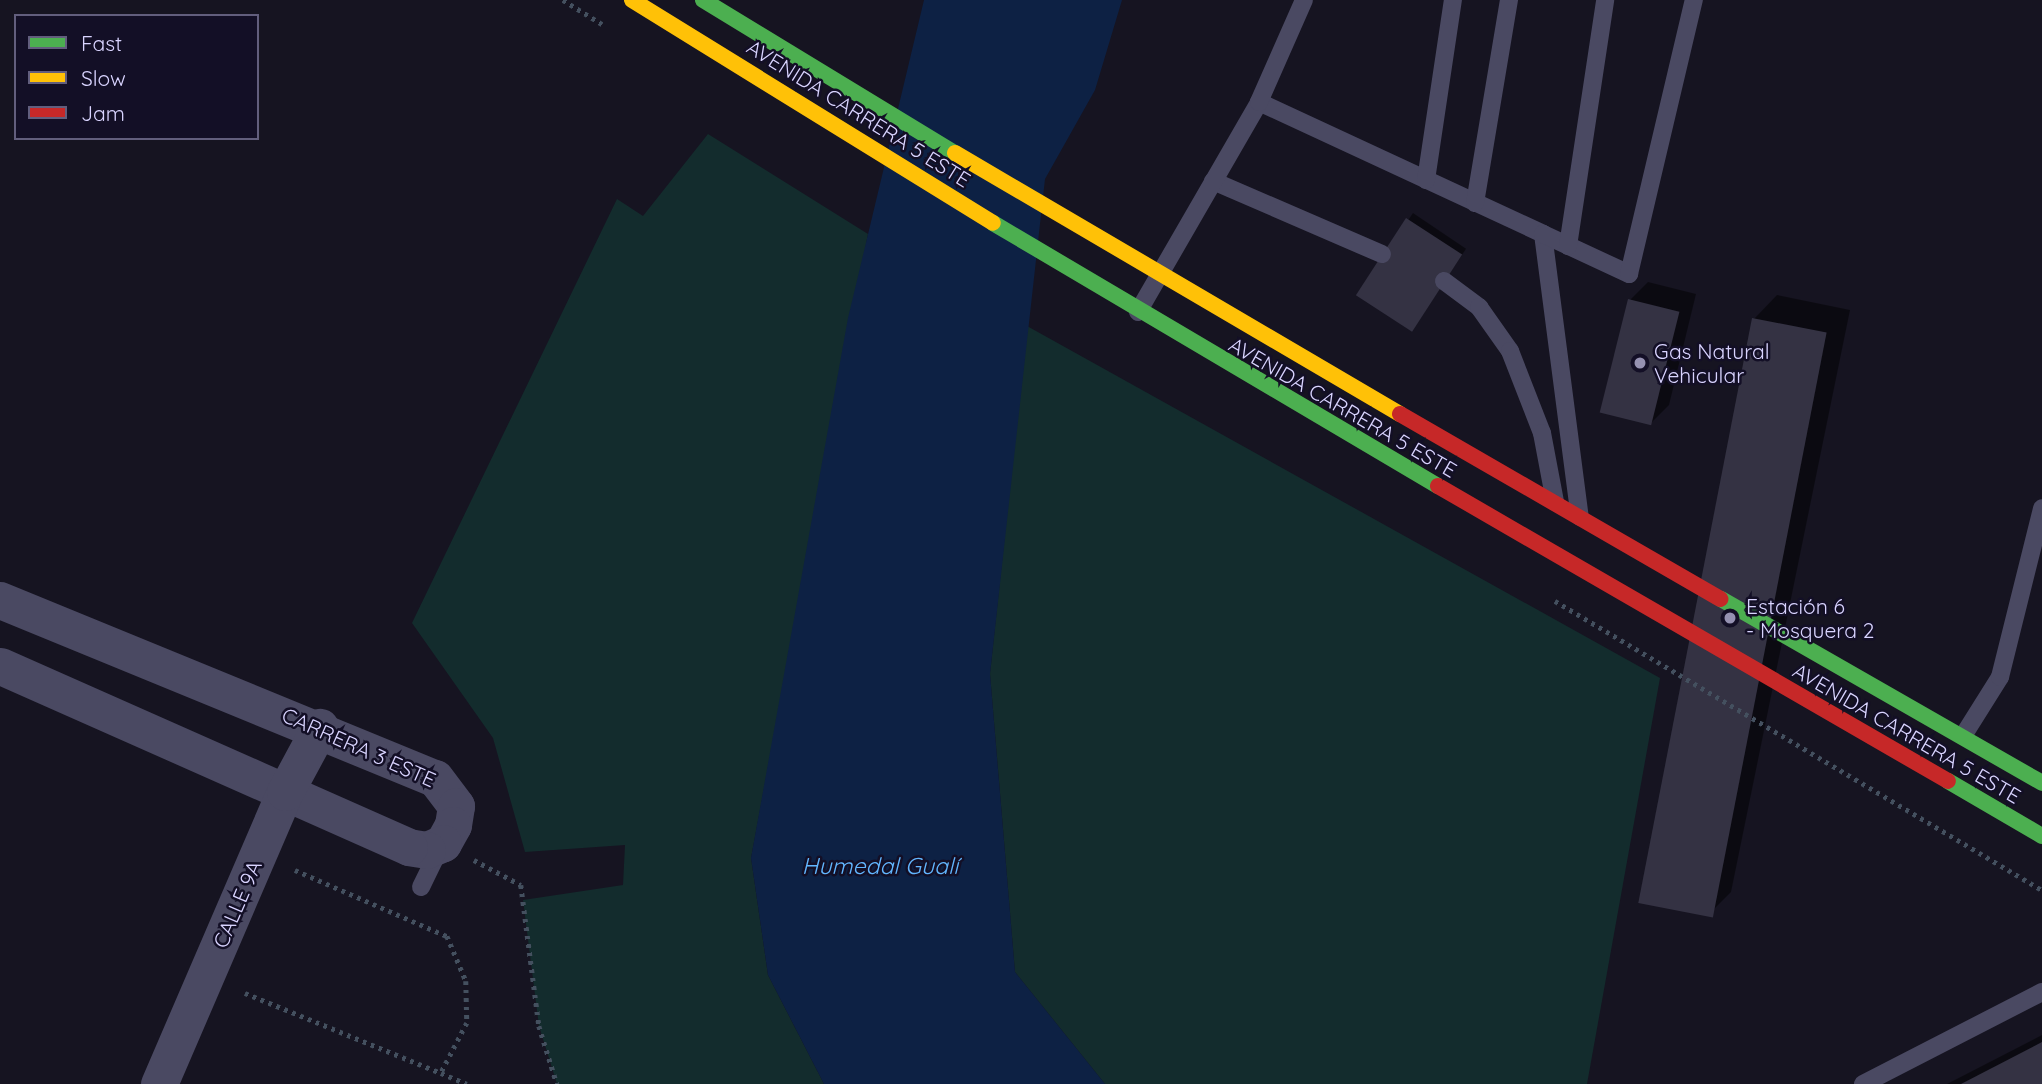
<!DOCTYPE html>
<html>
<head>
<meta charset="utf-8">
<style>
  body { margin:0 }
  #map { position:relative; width:2042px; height:1084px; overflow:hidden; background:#161421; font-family:Quicksand,sans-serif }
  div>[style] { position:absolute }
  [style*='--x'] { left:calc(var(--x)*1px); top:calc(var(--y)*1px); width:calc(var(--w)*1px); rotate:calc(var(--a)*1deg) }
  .green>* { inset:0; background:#132c2d }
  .water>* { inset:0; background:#0d2144 }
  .shadow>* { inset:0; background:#0007; transform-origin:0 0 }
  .building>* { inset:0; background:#343243; transform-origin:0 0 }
  .path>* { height:4.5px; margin-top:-2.25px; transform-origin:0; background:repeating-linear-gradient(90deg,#44505f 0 3.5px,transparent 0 8.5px) }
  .lane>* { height:18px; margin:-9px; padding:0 9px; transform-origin:9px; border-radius:9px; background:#4a4962 }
  .street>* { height:37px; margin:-18.5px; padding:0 18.5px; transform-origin:18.5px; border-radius:18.5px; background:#4a4962 }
  .fast>* { height:16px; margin:-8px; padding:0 8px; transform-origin:8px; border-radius:8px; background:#4caf50 }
  .slow>* { height:16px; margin:-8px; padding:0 8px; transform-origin:8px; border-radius:8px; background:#ffc107 }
  .jam>* { height:16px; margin:-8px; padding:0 8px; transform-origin:8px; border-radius:8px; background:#c62828 }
  .dots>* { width:19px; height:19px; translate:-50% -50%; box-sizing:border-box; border:4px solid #130f26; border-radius:50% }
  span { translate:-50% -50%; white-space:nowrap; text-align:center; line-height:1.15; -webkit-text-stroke:5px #130f26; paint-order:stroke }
  .street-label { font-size:21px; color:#d9d4ff }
  .poi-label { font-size:21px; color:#d9d4ff }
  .left { translate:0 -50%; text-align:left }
  .water-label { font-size:23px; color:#62b6ff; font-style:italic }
  .legend { position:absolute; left:14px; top:14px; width:245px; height:126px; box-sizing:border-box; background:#130f26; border:2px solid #625e7d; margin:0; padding:9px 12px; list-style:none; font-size:21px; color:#d9d4ff }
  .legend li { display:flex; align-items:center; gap:14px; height:35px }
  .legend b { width:35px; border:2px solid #625e7d }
</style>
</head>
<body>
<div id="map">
  <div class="green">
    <div style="clip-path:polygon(708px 134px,868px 234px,751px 858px,768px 975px,824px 1084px,557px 1084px,539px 1026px,523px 900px,623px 885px,625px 845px,525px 852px,493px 738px,412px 623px,617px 199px,643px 216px)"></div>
    <div style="clip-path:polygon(1027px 326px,1660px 678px,1587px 1084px,1105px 1084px,1015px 972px,990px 674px)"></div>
  </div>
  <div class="water">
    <div style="clip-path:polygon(924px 0,1122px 0,1095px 90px,1045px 179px,990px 674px,1015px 972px,1105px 1084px,824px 1084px,768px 975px,751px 858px,848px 318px)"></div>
  </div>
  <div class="shadow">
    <div style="left:1413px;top:213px;width:64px;height:98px;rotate:34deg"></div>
    <div style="clip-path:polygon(1648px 282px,1696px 294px,1669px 405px,1650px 424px,1630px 300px)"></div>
    <div style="clip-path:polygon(1777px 295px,1850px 310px,1731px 892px,1707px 916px,1754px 319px)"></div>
    <div style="clip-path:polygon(2042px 1035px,2042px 1084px,1947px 1084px)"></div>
  </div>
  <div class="building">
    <div style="left:1406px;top:218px;width:67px;height:92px;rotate:33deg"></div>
    <div style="left:1628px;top:299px;width:53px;height:117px;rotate:14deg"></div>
    <div style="left:1752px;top:318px;width:76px;height:596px;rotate:11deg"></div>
    <div style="clip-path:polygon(2042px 1042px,2042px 1084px,1961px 1084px)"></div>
  </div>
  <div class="path">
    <div style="--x:563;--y:0;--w:46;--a:31.6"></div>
    <div style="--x:1555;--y:601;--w:566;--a:30.69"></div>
    <div style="--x:474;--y:860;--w:53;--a:28"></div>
    <div style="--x:521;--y:885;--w:142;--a:82.7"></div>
    <div style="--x:539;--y:1026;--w:61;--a:72.8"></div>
    <div style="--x:295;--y:870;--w:166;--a:23.5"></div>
    <div style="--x:447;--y:936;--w:49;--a:67.1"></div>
    <div style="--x:466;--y:981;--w:42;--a:88.6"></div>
    <div style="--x:467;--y:1023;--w:56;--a:117.5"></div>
    <div style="--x:441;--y:1073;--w:28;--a:23"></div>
    <div style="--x:245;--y:993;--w:212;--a:22.2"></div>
  </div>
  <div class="lane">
    <div style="--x:1259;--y:102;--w:313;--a:24.9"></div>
    <div style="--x:1543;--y:234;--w:285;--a:82.6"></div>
    <div style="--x:1426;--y:180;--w:182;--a:-81.5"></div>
    <div style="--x:1213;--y:181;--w:184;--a:23.4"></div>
    <div style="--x:1475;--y:203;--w:206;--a:-80.5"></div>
    <div style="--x:1543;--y:234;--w:95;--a:24.9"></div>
    <div style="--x:1629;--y:274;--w:282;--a:-76.7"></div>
    <div style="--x:1568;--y:246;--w:249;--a:-81.4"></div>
    <div style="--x:1444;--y:281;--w:44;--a:36.6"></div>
    <div style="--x:1479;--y:307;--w:54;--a:54.8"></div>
    <div style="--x:1510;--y:351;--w:88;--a:68.7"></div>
    <div style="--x:1542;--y:433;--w:70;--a:79.3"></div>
    <div style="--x:1138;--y:312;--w:242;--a:-60"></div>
    <div style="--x:1259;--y:102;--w:111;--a:-66.2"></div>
    <div style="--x:1963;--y:736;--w:70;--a:-57.9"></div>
    <div style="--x:2000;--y:677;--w:174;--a:-76"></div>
    <div style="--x:421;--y:887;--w:46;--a:-64"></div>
    <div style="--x:1863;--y:1084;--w:201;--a:-27.2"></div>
  </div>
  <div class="street">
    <div style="--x:0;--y:600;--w:470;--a:22.3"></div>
    <div style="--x:435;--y:778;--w:35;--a:53"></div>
    <div style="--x:456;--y:806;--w:19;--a:99"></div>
    <div style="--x:453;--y:825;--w:21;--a:119"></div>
    <div style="--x:443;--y:843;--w:17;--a:156"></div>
    <div style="--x:427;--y:850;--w:18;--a:-171"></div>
    <div style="--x:409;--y:847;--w:447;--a:-156.1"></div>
    <div style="--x:159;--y:1084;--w:318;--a:-66.7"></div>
    <div style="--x:285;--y:792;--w:74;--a:-61.7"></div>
  </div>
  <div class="fast">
    <div style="--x:703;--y:0;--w:295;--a:31.3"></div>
    <div style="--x:993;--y:223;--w:517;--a:30.58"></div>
    <div style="--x:1721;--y:599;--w:370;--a:29.8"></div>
    <div style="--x:1948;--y:781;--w:109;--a:30.3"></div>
  </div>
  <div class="slow">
    <div style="--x:632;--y:0;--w:424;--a:31.7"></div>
    <div style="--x:955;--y:153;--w:516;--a:30.39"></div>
  </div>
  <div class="jam">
    <div style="--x:1400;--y:414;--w:370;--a:30"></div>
    <div style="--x:1438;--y:486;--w:589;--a:30.05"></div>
  </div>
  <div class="dots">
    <div style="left:1640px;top:363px;background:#9591b1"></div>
    <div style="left:1730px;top:618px;background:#9591b1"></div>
  </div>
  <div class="street-label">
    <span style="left:859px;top:113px;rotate:32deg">AVENIDA CARRERA 5 ESTE</span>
    <span style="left:1343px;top:407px;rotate:30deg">AVENIDA CARRERA 5 ESTE</span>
    <span style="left:1907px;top:733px;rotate:30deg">AVENIDA CARRERA 5 ESTE</span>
    <span style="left:359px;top:747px;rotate:24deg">CARRERA 3 ESTE</span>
    <span style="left:237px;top:904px;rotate:-67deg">CALLE 9A</span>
  </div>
  <div class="poi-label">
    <span class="left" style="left:1654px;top:363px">Gas Natural<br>Vehicular</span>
    <span class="left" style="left:1746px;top:618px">Estación 6<br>- Mosquera 2</span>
  </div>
  <div class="water-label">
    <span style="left:880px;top:866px">Humedal Gualí</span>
  </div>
  <ul class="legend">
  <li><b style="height:9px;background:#4caf50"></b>Fast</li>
  <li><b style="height:9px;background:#ffc107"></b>Slow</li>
  <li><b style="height:9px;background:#c62828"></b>Jam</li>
  </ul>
</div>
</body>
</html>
